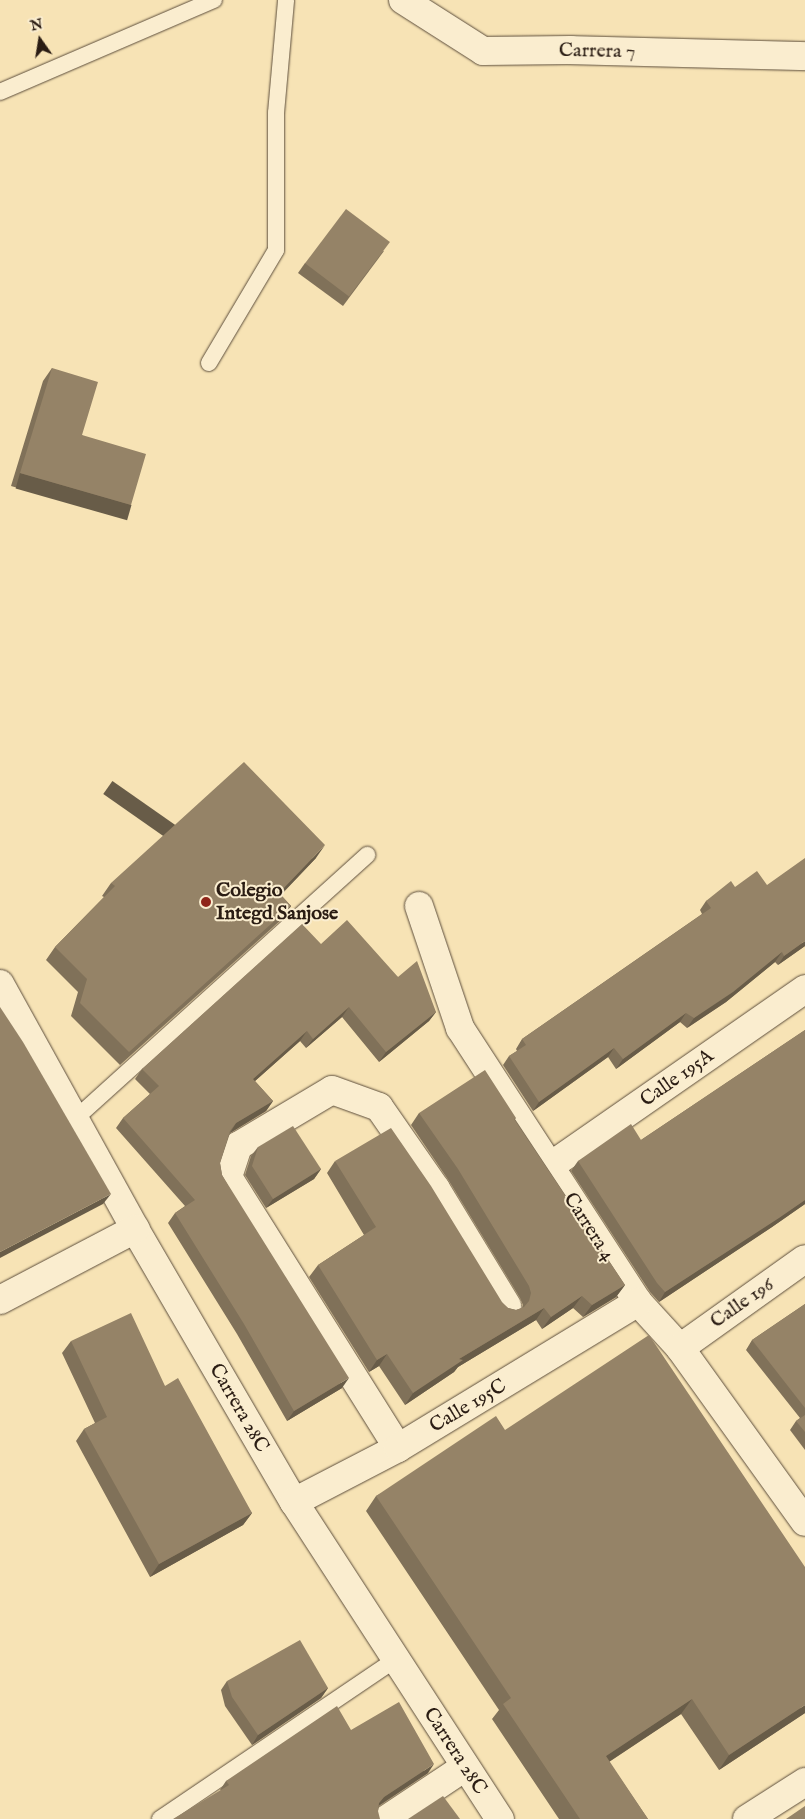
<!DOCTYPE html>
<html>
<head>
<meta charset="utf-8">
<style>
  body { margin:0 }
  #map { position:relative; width:805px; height:1819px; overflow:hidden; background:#f7e3b5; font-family:"IM FELL English",serif }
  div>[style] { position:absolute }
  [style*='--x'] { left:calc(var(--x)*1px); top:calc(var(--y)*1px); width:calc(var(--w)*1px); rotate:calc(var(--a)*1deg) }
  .roads { filter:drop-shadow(0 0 1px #5d4e3c) drop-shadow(0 0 1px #5d4e3c) }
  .service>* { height:16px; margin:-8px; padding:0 8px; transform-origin:8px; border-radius:8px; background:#faedcf }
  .minor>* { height:28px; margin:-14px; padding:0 14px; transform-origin:14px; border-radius:14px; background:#faedcf }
  .secondary>* { height:28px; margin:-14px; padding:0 14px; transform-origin:14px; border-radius:14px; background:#faedcf }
  .wall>* { inset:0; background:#807159 }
  .shaded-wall>* { inset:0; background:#685c48; transform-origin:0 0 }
  .building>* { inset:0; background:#958367; transform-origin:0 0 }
  .dots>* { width:14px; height:14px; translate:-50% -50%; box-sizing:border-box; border:2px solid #faedcf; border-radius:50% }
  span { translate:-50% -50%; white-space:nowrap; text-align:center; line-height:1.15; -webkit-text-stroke:4px #faedcf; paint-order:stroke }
  .street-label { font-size:20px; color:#2a1c13 }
  .poi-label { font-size:20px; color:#2a1c13; font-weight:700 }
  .left { translate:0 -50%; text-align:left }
  .north { position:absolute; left:15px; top:15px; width:50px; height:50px; -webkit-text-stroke:4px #faedcf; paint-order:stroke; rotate:347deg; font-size:14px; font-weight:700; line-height:20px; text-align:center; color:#2a1c13 }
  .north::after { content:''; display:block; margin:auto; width:18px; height:22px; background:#2a1c13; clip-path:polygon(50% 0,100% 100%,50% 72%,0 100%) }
</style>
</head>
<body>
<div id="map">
  <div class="roads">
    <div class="service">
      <div style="--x:0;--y:92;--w:233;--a:-23.3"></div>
      <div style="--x:209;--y:363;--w:131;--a:-59.3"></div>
      <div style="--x:276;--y:250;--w:137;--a:-90"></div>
      <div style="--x:276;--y:113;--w:113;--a:-84.9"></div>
      <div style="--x:75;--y:1119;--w:394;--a:-42.1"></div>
      <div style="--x:160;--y:1819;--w:285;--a:-34.1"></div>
    </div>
    <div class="minor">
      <div style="--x:419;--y:906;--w:129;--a:71.4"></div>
      <div style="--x:460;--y:1028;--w:327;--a:57"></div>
      <div style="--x:638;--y:1302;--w:62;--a:47.6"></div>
      <div style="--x:680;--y:1348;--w:214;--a:54.3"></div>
      <div style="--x:0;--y:984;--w:280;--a:61.1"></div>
      <div style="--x:135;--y:1229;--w:316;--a:59.8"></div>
      <div style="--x:294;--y:1502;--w:378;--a:57"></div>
      <div style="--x:549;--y:1167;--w:312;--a:-34.8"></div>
      <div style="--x:0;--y:1300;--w:153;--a:-27.7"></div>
      <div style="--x:680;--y:1348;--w:153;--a:-35.5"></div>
      <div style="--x:398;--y:1448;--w:320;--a:-122.1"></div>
      <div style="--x:228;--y:1177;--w:33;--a:-72"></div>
      <div style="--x:238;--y:1146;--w:109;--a:-30.8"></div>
      <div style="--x:332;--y:1090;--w:50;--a:19.9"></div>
      <div style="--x:379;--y:1107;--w:100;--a:55.2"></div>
      <div style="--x:436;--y:1189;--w:137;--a:58.7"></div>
      <div style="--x:294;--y:1502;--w:117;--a:-27.4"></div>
      <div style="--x:398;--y:1448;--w:281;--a:-31.3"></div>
      <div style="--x:387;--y:1819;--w:94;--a:-33.7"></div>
      <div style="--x:747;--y:1819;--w:69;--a:-32.5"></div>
    </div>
    <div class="secondary">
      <div style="--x:403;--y:0;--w:95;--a:32.5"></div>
      <div style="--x:483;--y:51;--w:88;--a:-0.7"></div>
      <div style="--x:571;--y:50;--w:234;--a:1.5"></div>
    </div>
  </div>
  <div class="wall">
    <div style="clip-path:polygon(384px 251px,343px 306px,298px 273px,305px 263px)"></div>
    <div style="clip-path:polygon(52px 368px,82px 435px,131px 505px,122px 518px,11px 486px,43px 381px)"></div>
    <div style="clip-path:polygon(316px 858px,281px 895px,291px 906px,282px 919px,120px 1065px,71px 1016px,78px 992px,46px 960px,55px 947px,104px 897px,102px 896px,111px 883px)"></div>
    <div style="clip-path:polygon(735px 887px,805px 946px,778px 965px,775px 962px,726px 1002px,687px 1028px,680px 1022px,616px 1069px,608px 1057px,533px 1111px,503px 1065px,509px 1056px,517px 1051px,516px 1049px,522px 1039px,702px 914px,700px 910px,706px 901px)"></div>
    <div style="clip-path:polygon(321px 944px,398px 977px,436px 1012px,429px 1021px,379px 1062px,342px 1017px,306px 1048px,300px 1041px,255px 1081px,273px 1101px,266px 1111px,230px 1133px,220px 1163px,222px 1175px,342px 1388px,287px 1421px,237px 1334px,168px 1223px,175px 1213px,185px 1206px,116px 1128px,123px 1118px,150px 1094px,135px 1079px,142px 1069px)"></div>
    <div style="clip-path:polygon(805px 1030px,805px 1204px,772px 1227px,659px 1302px,650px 1292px,571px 1171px,578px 1161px,641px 1140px)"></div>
    <div style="clip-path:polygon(419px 1113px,516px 1118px,515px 1119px,625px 1285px,616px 1297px,583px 1317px,573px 1308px,542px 1329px,536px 1320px,458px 1367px,454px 1372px,405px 1405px,379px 1366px,369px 1372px,309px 1277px,318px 1265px,364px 1235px,327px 1173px,335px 1161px,508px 1308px,516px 1310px,522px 1308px,523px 1305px,520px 1298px,449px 1181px,411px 1125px)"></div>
    <div style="clip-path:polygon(258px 1147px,321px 1169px,314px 1179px,266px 1208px,245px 1175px,251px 1156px)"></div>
    <div style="clip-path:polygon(805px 1304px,805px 1450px,790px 1430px,796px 1421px,800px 1418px,746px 1350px,752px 1340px)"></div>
    <div style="clip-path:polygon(71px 1341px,165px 1386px,252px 1513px,243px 1525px,150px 1577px,76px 1441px,84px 1429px,95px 1423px,62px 1353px)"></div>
    <div style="clip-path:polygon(505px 1430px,805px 1713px,719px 1770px,681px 1714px,609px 1762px,648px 1819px,559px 1819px,492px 1719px,499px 1710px,366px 1511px,376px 1496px)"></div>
    <div style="clip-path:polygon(227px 1681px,328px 1688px,321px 1698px,252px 1745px,225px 1706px,221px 1690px)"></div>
    <div style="clip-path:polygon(351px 1730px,428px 1773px,379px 1806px,378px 1811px,220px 1790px,226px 1781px)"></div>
  </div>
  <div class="shaded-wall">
    <div style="left:20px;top:473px;width:116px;height:16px;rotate:16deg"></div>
    <div style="clip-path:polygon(325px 845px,316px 858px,270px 906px,279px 893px)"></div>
    <div style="left:291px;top:906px;width:16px;height:218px;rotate:125deg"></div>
    <div style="clip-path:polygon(805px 941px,805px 946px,778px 965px,784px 956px)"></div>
    <div style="clip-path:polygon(782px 952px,775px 962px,726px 1002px,687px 1028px,694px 1018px)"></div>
    <div style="clip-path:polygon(349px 1007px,342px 1017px,306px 1048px,313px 1039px)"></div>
    <div style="clip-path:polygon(436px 1012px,429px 1021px,379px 1062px,386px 1052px)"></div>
    <div style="clip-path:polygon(686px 1013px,680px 1022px,616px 1069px,623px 1059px)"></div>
    <div style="clip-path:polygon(307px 1031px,300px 1041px,246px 1089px,253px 1079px)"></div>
    <div style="clip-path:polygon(614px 1048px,608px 1057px,533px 1111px,539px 1102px)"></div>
    <div style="clip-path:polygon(273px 1101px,266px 1111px,230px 1133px,236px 1123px)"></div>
    <div style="clip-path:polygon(321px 1169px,314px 1179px,266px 1208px,273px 1199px)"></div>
    <div style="clip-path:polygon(111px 1194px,103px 1204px,0 1258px,0 1252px)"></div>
    <div style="clip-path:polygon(805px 1200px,805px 1204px,772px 1227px,659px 1302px,665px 1292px)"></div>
    <div style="clip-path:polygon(625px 1285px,616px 1297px,583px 1317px,592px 1305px)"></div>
    <div style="clip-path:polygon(582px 1296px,573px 1308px,542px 1329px,551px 1317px)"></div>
    <div style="clip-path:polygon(544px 1308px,536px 1320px,458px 1367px,454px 1372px,405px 1405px,413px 1393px,459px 1359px)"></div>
    <div style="clip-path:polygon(387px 1354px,379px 1366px,369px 1372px,377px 1360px)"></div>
    <div style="clip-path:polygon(349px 1378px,342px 1388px,287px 1421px,294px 1411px)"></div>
    <div style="clip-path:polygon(252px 1513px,243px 1525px,150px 1577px,159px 1564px)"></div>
    <div style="clip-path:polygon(328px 1688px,321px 1698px,252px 1745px,258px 1735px)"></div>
    <div style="clip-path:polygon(692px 1699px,681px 1714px,595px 1771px,606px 1756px)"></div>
    <div style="clip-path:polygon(805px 1705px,805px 1713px,719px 1770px,729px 1755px)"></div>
    <div style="clip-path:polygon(434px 1764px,428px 1773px,378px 1806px,379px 1803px,384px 1797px)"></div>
  </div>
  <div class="building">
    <div style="left:346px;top:209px;width:55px;height:68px;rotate:37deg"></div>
    <div style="clip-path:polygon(52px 368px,98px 382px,82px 435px,146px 454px,131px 505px,20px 473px)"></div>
    <div style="clip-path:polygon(244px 762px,325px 845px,279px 893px,291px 906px,129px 1052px,80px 1003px,87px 979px,55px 947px,115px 886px,111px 883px)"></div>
    <div style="clip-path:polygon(805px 858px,805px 941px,784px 956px,782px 952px,733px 992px,694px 1018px,686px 1013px,623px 1059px,614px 1048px,539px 1102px,509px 1056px,526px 1045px,522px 1039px,711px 908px,706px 901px,731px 881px,735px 887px,757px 871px,767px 885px)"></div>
    <div style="clip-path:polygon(347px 920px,398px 977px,417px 961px,436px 1012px,386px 1052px,349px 1007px,313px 1039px,307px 1031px,253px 1079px,273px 1101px,236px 1123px,230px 1131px,220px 1163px,222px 1175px,349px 1378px,294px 1411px,244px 1324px,175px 1213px,195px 1200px,123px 1118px,159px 1086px,142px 1069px,302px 924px,321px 944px)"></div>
    <div style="clip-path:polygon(0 1007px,23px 1042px,111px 1194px,0 1252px)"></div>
    <div style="clip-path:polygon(805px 1030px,805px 1200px,779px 1218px,665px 1292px,657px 1283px,578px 1161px,631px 1124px,641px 1140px)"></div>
    <div style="clip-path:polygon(485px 1070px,516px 1118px,514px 1119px,625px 1285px,592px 1305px,582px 1296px,551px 1317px,544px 1308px,459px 1359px,463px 1360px,413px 1393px,387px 1354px,377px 1360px,318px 1265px,376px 1227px,335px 1161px,391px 1128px,431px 1186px,502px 1302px,508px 1308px,516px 1310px,524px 1307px,529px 1301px,531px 1293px,529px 1286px,458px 1169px,419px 1113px)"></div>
    <div style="clip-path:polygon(293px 1126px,321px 1169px,273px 1199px,252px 1166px,258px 1147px)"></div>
    <div style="clip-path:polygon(805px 1304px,805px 1408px,752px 1340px)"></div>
    <div style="clip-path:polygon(131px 1313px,165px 1386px,178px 1378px,252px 1513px,159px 1564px,84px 1429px,107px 1417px,71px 1341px)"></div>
    <div style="clip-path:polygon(649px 1335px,805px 1567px,805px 1705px,729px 1755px,692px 1699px,606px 1756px,648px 1819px,580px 1819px,503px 1704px,511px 1698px,376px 1496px,496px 1416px,505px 1430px)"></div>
    <div style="clip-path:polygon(805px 1415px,805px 1432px,796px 1421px)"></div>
    <div style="clip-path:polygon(300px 1640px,328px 1688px,258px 1735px,232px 1697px,227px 1681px)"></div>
    <div style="clip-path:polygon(399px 1702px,434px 1764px,384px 1797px,379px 1803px,378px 1811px,380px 1819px,173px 1819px,229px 1785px,226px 1781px,337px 1706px,351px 1730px)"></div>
    <div style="clip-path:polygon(443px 1796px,460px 1819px,408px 1819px)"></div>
    <div style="clip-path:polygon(805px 1806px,805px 1819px,786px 1819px)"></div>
  </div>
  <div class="dots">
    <div style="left:206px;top:902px;background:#8f2418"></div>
  </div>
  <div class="street-label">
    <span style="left:597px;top:51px;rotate:1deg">Carrera 7</span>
    <span style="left:677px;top:1078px;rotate:-35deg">Calle 195A</span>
    <span style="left:589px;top:1227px;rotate:57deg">Carrera 4</span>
    <span style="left:742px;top:1303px;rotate:-35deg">Calle 196</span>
    <span style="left:468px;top:1406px;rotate:-31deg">Calle 195C</span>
    <span style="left:239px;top:1408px;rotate:60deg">Carrera 28C</span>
    <span style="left:455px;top:1751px;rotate:57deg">Carrera 28C</span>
  </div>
  <div class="poi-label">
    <span class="left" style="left:216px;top:902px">Colegio<br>Integd Sanjose</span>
  </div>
  <div class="north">N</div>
</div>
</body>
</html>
